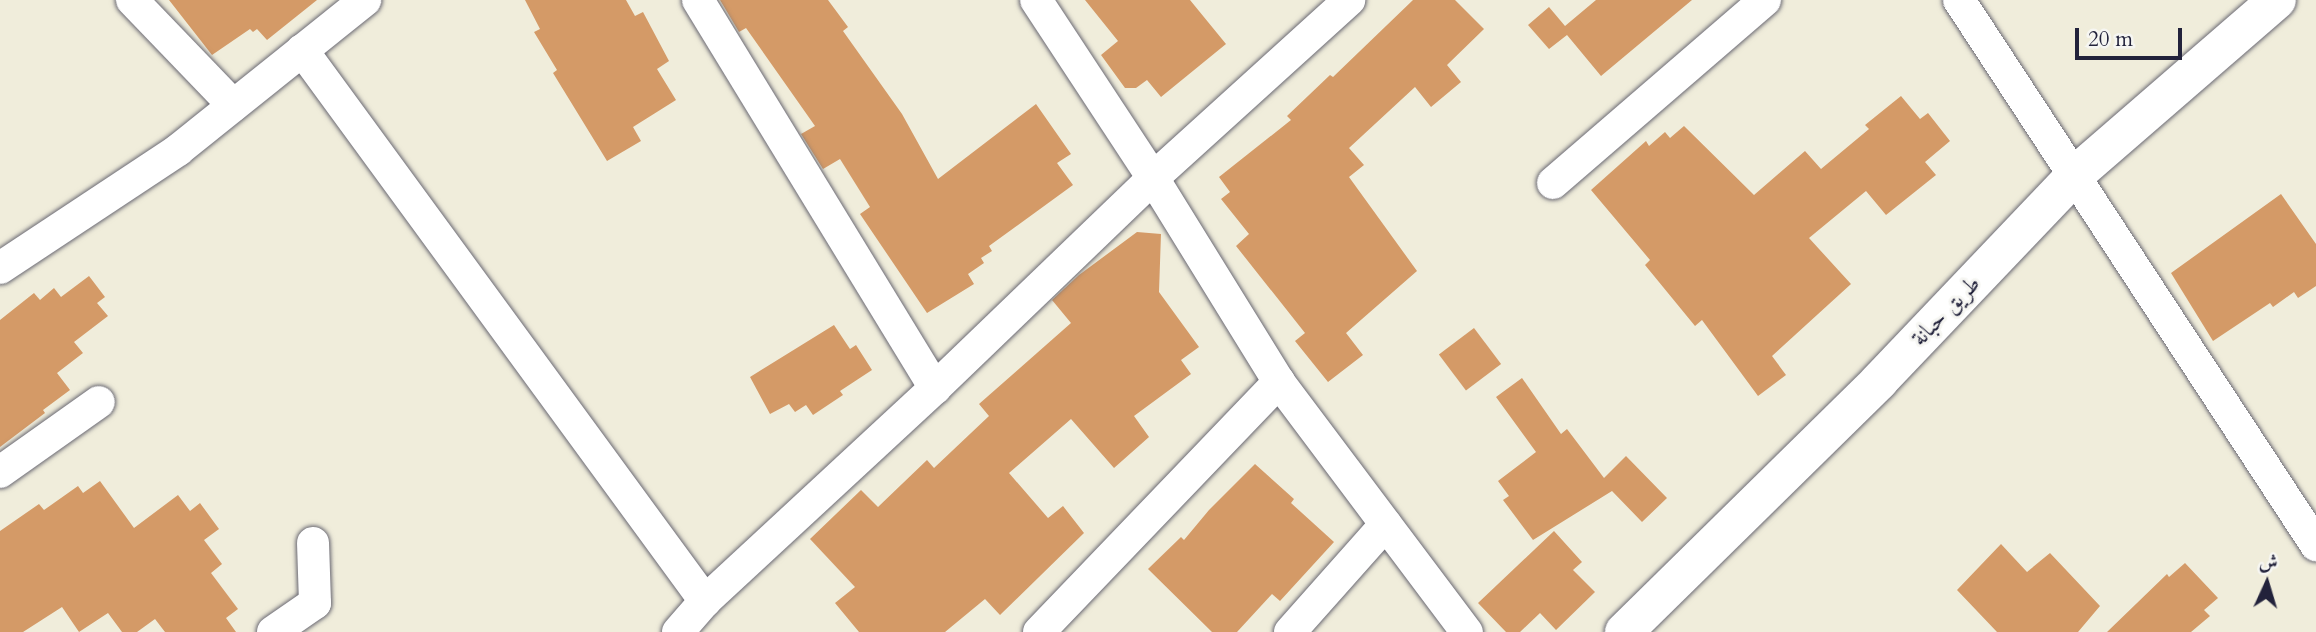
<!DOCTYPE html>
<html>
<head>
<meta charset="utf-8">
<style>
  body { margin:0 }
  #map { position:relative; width:2316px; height:632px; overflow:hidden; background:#f0eddb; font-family:Cardo,Amiri,serif }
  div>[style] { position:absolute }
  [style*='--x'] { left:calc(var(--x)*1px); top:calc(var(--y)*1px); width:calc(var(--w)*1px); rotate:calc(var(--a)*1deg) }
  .building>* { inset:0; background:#d49a67; transform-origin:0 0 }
  .roads { filter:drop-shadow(0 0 2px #6a6973) drop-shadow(0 0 2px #6a6973) }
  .minor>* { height:32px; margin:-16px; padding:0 16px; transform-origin:16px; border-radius:16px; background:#fff }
  .tertiary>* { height:38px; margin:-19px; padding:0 19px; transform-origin:19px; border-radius:19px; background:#fff }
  span { translate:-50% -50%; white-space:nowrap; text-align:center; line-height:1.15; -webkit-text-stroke:6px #f6f6f2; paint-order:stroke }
  .street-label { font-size:23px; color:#22223b }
  .north { position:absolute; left:2232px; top:548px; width:70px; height:70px; -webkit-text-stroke:5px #f6f6f2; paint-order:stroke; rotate:4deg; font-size:19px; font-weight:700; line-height:28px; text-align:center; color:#22223b }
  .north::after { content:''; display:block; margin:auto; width:24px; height:32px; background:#22223b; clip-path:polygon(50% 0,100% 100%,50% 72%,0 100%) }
  .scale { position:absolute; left:2075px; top:28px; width:107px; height:32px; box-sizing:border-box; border:4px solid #22223b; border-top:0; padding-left:9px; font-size:21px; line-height:24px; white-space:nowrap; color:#22223b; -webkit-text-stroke:5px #f6f6f2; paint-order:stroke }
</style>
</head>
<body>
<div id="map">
  <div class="building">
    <div style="clip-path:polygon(169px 0,317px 0,267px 40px,257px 29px,253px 32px,250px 29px,212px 55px)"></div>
    <div style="clip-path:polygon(525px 0,626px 0,635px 16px,643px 12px,669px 61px,657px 69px,676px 100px,633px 127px,641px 141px,607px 161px,553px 73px,557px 70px,534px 32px,540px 29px)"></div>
    <div style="clip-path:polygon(720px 0,828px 0,848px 27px,843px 31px,902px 114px,938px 179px,1036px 104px,1071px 154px,1057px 163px,1073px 185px,989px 246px,992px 251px,981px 258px,984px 263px,968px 274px,974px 284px,927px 313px,860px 214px,870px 207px,840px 159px,823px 169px,801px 134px,815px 126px,746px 28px,739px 32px)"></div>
    <div style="clip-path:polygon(1085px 0,1190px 0,1226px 44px,1161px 97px,1147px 80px,1136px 88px,1125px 88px,1101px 55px,1118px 41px)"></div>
    <div style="clip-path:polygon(1413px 0,1455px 0,1484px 29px,1447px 65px,1461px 82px,1431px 107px,1415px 87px,1349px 148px,1364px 165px,1349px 177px,1417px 271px,1346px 333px,1363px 355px,1328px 382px,1295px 341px,1305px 333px,1236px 246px,1249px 234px,1221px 199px,1230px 192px,1219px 177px,1291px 120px,1287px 116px,1330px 75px,1333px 77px)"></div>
    <div style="clip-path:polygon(1596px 0,1692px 0,1601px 76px,1567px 35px,1549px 49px,1528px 25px,1549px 7px,1565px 26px)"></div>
    <div style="clip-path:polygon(1901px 96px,1920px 119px,1928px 113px,1950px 141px,1925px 162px,1936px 175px,1886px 215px,1866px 191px,1809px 238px,1851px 284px,1772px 356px,1786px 375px,1758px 396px,1702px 320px,1695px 326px,1645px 265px,1650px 260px,1591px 190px,1646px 141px,1649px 146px,1665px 132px,1670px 138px,1684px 126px,1754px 195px,1805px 151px,1821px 169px,1869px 129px,1865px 125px)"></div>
    <div style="clip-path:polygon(2281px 194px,2316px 244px,2316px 286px,2298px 298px,2294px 292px,2273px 307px,2270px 303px,2213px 341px,2171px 273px)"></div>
    <div style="clip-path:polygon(1137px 232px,1161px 234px,1159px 292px,1199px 347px,1181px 360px,1191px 374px,1134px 416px,1149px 437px,1114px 468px,1071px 419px,1009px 473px,1048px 518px,1063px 506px,1084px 533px,1000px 615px,985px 599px,945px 632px,859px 632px,835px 603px,855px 587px,810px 539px,861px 490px,878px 507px,927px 460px,934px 468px,989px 416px,979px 404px,1071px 323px,1052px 300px,1079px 275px)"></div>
    <div style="clip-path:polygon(89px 276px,105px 297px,97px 303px,108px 316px,74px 342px,83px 353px,57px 373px,70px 390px,43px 410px,45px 413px,0 447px,0 320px,34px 293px,40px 300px,54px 288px,61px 297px)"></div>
    <div style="clip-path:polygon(834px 325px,850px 349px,856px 345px,872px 370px,840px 391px,843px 395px,813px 415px,806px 405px,795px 412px,789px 404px,770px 414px,750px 377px)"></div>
    <div style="left:1474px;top:328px;width:45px;height:44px;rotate:53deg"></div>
    <div style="clip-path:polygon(1522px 378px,1561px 434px,1567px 429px,1604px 478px,1626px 456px,1667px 498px,1642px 522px,1612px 491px,1533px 540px,1503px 500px,1509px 496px,1498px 481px,1536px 452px,1496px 397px)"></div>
    <div style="clip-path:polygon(1255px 464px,1294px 499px,1291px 503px,1334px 542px,1280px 601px,1272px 594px,1237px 632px,1212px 632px,1148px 569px,1181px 537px,1184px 540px,1209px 510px)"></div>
    <div style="clip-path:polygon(100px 481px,134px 528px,178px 495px,190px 511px,200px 503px,219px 529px,204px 540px,222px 564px,211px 573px,238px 609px,226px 618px,236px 632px,165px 632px,155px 619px,137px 632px,122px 632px,108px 613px,79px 632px,62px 607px,23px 632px,0 632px,0 531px,39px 504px,44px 510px,78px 486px,83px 493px)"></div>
    <div style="clip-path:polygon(1554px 531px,1582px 562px,1573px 570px,1595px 592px,1556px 630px,1540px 613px,1520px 632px,1506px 632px,1478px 603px)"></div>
    <div style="clip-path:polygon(2001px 544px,2027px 572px,2050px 553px,2100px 606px,2078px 632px,1997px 632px,1957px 590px)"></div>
    <div style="clip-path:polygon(2185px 563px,2218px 598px,2204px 610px,2210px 616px,2191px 632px,2107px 632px,2167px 574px,2169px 577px)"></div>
  </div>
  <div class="roads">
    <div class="minor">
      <div style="--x:132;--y:0;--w:146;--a:46.1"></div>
      <div style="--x:698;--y:0;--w:455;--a:58.6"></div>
      <div style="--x:1959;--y:0;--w:652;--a:56.77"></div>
      <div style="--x:302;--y:50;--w:683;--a:53.82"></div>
      <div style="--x:1553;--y:183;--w:280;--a:-40.8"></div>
      <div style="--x:0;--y:268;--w:214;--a:-33.5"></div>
      <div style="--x:178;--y:150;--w:240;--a:-38.7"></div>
      <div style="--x:1279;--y:382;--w:240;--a:-121.7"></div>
      <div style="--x:1153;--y:178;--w:265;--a:-42.2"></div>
      <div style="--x:0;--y:472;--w:121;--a:-35.3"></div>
      <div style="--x:273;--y:632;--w:51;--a:-34.6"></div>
      <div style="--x:315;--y:603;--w:60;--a:-91.9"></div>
      <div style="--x:678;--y:632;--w:41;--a:-48.9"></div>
      <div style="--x:705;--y:601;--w:313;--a:-42.8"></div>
      <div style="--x:935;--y:388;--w:303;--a:-43.9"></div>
      <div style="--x:1153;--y:178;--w:213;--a:-123.3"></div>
      <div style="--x:1039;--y:632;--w:347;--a:-46.2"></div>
      <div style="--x:1279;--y:382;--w:313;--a:53.1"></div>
      <div style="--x:1290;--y:632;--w:144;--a:-48.4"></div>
    </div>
    <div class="tertiary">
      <div style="--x:1624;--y:632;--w:358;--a:-44.5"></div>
      <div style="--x:1879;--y:381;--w:284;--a:-46.4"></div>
      <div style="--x:2075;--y:175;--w:267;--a:-40.9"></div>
    </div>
  </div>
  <div class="street-label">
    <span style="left:1946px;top:311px;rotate:-46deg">طريق حبانة</span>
  </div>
  <div class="north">ش</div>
  <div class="scale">20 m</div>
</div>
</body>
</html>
